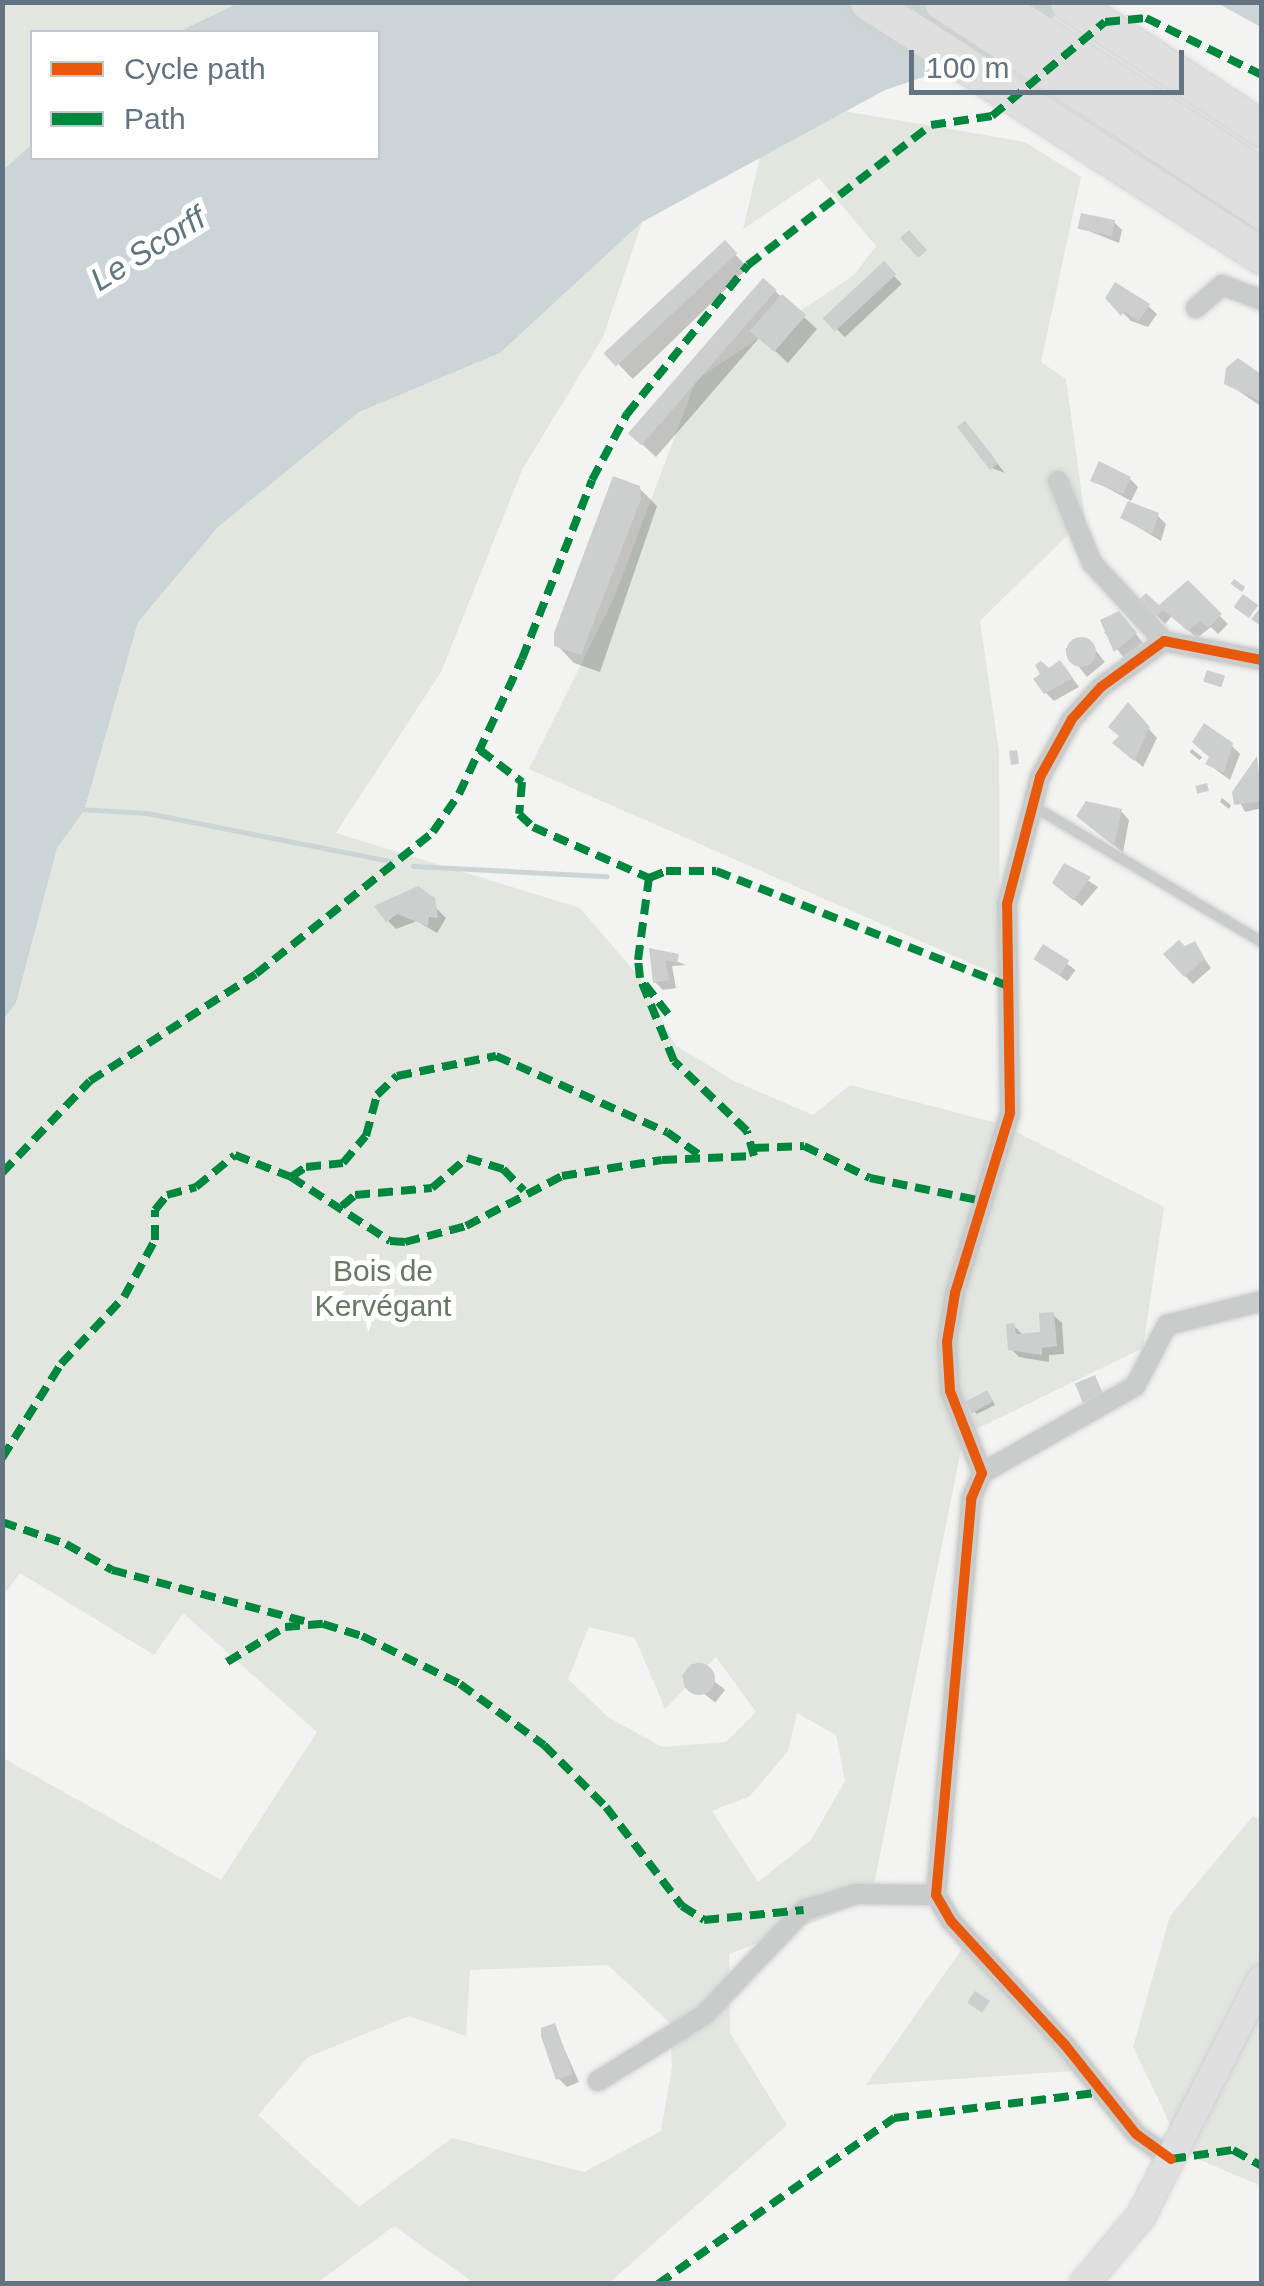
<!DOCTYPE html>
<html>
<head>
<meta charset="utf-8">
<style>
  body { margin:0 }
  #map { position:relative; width:1264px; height:2286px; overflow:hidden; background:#f3f3f1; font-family:Arial,sans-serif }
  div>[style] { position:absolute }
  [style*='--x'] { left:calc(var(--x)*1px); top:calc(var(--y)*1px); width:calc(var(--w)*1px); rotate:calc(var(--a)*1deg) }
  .green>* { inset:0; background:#e2e6df }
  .water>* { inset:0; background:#cbd4d6 }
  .shadow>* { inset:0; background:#0003; transform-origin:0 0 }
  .stream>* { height:5px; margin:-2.5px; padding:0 2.5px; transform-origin:2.5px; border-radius:2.5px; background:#cbd4d6 }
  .building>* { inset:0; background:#cdcece; transform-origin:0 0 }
  .round { border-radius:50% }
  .roads { filter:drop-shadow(0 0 2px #cfd1d1) drop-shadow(0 0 2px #cfd1d1) }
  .lane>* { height:10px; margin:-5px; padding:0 5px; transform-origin:5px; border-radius:5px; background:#cacccc }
  .street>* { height:20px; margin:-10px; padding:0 10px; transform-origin:10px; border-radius:10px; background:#cacccc }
  .secondary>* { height:28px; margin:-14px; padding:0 14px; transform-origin:14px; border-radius:14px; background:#dfdfe0 }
  .highway>* { height:35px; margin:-17.5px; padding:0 17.5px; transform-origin:17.5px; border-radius:17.5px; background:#dfdfe0 }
  .quiet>* { height:8px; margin-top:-4px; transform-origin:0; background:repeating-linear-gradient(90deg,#00873e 0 15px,transparent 0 23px) }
  .cycleway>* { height:10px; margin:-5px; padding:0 5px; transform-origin:5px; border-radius:5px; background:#e8590c }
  span { translate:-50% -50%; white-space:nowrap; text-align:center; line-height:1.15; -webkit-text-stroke:10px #fff; paint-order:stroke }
  .park-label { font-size:30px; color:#667961 }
  .water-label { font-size:32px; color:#5e767f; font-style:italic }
  .frame { position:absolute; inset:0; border:5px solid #627382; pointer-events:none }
  .legend { position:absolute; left:30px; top:30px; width:350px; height:130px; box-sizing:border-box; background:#fff; border:2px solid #c0c7cd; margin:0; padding:12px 18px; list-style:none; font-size:30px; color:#627382 }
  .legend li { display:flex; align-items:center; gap:20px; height:50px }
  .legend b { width:50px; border:2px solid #c0c7cd }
  .scale { position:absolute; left:909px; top:50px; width:275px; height:45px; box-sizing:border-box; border:5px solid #627382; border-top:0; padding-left:12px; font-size:30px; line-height:35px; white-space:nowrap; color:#627382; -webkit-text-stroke:8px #fff; paint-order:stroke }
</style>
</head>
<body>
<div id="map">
  <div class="green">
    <div style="clip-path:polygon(3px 3px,238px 3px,178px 32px,32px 32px,32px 144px,3px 170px)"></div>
    <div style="clip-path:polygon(844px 111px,1025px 142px,1081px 177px,1041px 362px,1066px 379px,1085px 518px,980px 621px,999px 752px,1000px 976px,529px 769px,614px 598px,696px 380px,854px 275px,876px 246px,819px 178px,743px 229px,760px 157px)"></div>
    <div style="clip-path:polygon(evenodd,642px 222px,603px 337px,523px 468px,441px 672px,336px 833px,580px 908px,640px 978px,675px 1045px,734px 1081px,813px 1115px,850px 1085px,1001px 1124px,1164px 1207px,1143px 1348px,964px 1435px,871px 1900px,729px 1954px,730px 2033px,787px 2125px,609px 2283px,474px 2283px,394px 2226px,317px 2283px,3px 2283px,3px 1758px,221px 1880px,317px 1732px,183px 1613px,154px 1655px,20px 1573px,3px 1596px,3px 1020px,16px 1003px,57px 848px,84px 811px,138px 622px,218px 527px,359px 412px,500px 353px,642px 222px,589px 1627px,635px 1638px,665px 1709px,716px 1657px,756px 1712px,726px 1742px,662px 1747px,608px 1717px,568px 1679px,589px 1627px,642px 222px,797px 1713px,836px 1735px,845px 1781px,811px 1840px,758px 1882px,712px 1811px,750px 1796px,788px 1751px,797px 1713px,642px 222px,608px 1965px,670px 2023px,672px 2067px,661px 2131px,584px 2172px,452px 2138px,359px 2207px,258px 2115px,308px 2057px,409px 2016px,466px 2036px,470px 1970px,608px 1965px)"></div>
    <div style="clip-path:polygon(1253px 1816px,1261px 1820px,1261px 2186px,1184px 2153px,1133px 2047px,1170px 1916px)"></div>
    <div style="clip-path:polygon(967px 1942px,1072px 2071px,866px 2085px)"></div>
  </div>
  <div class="water">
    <div style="clip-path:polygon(238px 3px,1069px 3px,1002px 62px,938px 72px,885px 90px,642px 222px,500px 353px,359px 412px,218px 527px,138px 622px,84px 811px,57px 848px,16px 1003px,3px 1020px,3px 170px,32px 144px,32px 158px,378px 158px,378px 32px,178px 32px)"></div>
    <div style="clip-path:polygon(1214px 3px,1261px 3px,1261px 27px,1219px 4px)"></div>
  </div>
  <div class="shadow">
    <div style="clip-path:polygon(1114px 222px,1122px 230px,1119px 243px,1081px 228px)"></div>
    <div style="left:725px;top:244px;width:33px;height:160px;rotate:46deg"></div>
    <div style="left:884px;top:265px;width:26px;height:78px;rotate:47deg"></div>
    <div style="clip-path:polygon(764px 281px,817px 329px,788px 363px,760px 337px,656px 457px,631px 434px)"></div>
    <div style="clip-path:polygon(1108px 298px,1148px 306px,1157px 314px,1148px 327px,1131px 321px)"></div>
    <div style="clip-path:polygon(1238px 362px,1262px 380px,1262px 407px,1227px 383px)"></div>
    <div style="clip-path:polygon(973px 433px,1005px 473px,992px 468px)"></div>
    <div style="clip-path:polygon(614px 479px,639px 488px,657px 506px,600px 672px,574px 663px,557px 645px)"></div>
    <div style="clip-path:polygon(1130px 479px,1138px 487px,1131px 501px,1093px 480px)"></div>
    <div style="clip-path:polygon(1158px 516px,1166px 524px,1161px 541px,1123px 518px)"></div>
    <div style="clip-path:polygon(1188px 584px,1228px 624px,1218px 634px,1211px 627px,1197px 638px,1172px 616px,1165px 624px,1142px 601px,1159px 609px)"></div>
    <div style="clip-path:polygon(1127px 622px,1143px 643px,1124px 658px,1104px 632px)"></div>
    <div style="clip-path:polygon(1086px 638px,1105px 662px,1087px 677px,1065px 649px)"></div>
    <div style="clip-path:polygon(1048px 671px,1067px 671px,1079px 687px,1054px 701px,1046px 693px)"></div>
    <div style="clip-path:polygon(1128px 706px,1157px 738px,1143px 767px,1124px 751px)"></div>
    <div style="clip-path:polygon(1231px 745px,1240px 754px,1230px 780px,1208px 764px)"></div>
    <div style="left:1192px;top:749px;width:13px;height:4px;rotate:39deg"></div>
    <div style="clip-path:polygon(1257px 760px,1262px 808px,1245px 812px,1235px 793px)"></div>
    <div style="clip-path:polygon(1222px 798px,1231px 805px,1229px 809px,1220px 802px)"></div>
    <div style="clip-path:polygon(1121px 811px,1129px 820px,1123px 853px,1080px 816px)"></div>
    <div style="clip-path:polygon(1065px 866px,1098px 887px,1082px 906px,1063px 891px)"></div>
    <div style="clip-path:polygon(417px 889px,446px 918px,437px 933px,417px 921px,396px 929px,388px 921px)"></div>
    <div style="clip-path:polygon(1194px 944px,1211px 968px,1193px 984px,1185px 976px)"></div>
    <div style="left:1044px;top:947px;width:39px;height:14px;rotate:36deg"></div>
    <div style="clip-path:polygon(651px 951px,686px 965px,672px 966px,676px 988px,663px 990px,655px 982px)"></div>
    <div style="clip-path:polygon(1053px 1315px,1062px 1323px,1064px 1354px,1049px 1355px,1049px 1362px,1019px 1357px,1011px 1349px,1014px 1326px,1022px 1334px,1043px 1334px)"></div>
    <div style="clip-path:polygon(990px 1396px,995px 1405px,977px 1414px,974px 1411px)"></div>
    <div style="left:692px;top:1664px;width:42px;height:16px;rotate:38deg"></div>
    <div style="clip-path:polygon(554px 2026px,579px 2082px,567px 2087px,559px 2079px)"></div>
  </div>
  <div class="stream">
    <div style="--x:79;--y:809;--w:68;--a:3.4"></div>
    <div style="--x:147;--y:813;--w:248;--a:11.2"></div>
    <div style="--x:413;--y:866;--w:194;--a:3"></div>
  </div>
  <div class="building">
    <div style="left:1081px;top:213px;width:35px;height:16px;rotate:12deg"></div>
    <div style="left:909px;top:230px;width:27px;height:12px;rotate:48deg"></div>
    <div style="left:725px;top:240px;width:18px;height:166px;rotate:47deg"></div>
    <div style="left:884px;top:261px;width:18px;height:84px;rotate:47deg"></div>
    <div style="left:763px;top:278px;width:18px;height:206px;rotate:41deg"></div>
    <div style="clip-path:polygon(1115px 282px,1150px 304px,1139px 321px,1124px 311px,1121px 316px,1105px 298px)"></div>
    <div style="left:782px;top:294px;width:32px;height:49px;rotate:41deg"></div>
    <div style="clip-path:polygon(1238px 358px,1261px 374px,1262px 402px,1224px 384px,1226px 368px)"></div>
    <div style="clip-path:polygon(965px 421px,989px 451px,998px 464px,990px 470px,957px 427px)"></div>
    <div style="clip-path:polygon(1099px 461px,1131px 477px,1123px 494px,1090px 481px)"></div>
    <div style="clip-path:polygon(613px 476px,640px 486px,641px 499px,581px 655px,554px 646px,554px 633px)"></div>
    <div style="clip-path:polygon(1128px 501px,1159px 513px,1152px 534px,1120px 518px)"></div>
    <div style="left:1234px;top:579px;width:14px;height:6px;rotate:36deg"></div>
    <div style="clip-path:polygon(1188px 580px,1222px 614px,1208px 628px,1201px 621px,1188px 631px,1163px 610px,1156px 617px,1138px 601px,1146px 593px,1159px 605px)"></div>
    <div style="left:1243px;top:594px;width:19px;height:16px;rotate:36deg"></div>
    <div style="clip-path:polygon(1262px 606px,1262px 627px,1251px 619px)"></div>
    <div style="clip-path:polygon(1119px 611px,1137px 633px,1114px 652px,1100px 620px)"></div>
    <div class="round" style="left:1066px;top:637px;width:30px;height:30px"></div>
    <div style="clip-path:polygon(1060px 660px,1073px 678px,1044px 694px,1033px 679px,1040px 674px,1035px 665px,1041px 661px,1049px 668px)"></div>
    <div style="left:1207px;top:670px;width:19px;height:12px;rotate:18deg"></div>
    <div style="clip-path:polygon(1128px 702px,1150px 727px,1134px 761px,1112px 743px,1119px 736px,1108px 727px)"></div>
    <div style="clip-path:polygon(1204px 723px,1233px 743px,1224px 773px,1205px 764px,1209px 757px,1192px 742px)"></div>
    <div style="left:1017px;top:750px;width:14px;height:8px;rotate:82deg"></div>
    <div style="clip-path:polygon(1257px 756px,1262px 801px,1234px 805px,1232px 792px)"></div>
    <div style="left:1207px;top:783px;width:8px;height:12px;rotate:76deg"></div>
    <div style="clip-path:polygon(1086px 801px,1122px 809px,1114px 846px,1076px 816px)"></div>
    <div style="clip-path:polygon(1064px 863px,1091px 877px,1073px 900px,1052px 883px)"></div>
    <div style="clip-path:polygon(418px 886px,435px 898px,438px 918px,429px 917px,428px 926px,397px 914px,386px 922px,374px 906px)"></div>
    <div style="clip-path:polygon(1179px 940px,1185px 946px,1195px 941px,1205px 959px,1184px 977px,1163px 954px)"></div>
    <div style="left:1043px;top:944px;width:31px;height:18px;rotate:32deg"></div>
    <div style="clip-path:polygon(649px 948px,679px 954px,677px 963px,665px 960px,669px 980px,653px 983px)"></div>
    <div style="clip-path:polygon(1054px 1312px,1057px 1346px,1042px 1348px,1042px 1355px,1008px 1350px,1006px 1324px,1014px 1323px,1016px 1334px,1040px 1332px,1039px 1313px)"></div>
    <div style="left:1095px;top:1375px;width:21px;height:22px;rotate:67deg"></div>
    <div style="left:987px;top:1390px;width:13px;height:25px;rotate:61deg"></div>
    <div class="round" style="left:683px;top:1663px;width:32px;height:32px"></div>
    <div style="left:975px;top:1991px;width:18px;height:14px;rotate:34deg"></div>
    <div style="clip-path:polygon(555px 2023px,573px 2074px,556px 2080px,541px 2036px,541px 2028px)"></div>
  </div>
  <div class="roads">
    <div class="lane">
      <div style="--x:1033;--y:806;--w:266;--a:30.7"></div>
    </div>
    <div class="street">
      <div style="--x:1196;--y:308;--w:35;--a:-41"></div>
      <div style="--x:1222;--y:285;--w:43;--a:20.6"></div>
      <div style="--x:1058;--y:481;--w:89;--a:67.5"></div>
      <div style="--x:1092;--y:563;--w:106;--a:47.3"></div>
      <div style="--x:982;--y:1473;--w:176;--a:-29.6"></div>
      <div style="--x:1135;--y:1386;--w:69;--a:-62.3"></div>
      <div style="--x:1167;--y:1325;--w:98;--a:-14.2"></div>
      <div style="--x:598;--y:2081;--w:125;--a:-31.9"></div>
      <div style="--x:704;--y:2015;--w:145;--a:-46.4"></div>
      <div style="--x:804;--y:1910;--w:54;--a:-17.1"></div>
      <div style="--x:856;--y:1894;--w:80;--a:0.7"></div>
      <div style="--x:1171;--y:2159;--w:43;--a:-144.5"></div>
      <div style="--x:1136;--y:2134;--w:114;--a:-128.6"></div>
      <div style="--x:1065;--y:2045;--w:168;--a:-132.6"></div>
      <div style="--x:951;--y:1921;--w:30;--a:-120"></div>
      <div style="--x:936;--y:1895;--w:398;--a:-84.9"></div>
      <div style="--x:971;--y:1499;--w:28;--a:-67"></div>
      <div style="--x:982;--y:1473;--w:88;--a:-111.3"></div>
      <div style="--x:950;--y:1391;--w:49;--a:-93.5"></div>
      <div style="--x:947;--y:1342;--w:50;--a:-80.7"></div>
      <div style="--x:955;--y:1293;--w:188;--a:-73"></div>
      <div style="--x:1010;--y:1113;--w:209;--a:-90.8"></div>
      <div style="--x:1007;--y:904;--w:131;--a:-75.4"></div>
      <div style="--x:1040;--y:777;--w:66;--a:-61.1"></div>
      <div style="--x:1072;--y:719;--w:43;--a:-47.8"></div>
      <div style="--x:1101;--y:687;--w:78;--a:-36.1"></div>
      <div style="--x:1164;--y:641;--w:100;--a:11"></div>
    </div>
    <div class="secondary">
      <div style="--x:1084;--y:2284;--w:89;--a:-50"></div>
      <div style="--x:1141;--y:2216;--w:266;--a:-63"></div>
    </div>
    <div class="highway">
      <div style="--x:868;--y:2;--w:469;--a:32.8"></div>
      <div style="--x:942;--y:2;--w:382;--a:33.1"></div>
      <div style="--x:993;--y:2;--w:321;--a:33"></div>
      <div style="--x:1068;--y:2;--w:232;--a:33.2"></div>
    </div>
  </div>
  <div class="quiet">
    <div style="--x:480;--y:750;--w:53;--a:37.3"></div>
    <div style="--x:522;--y:782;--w:32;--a:95"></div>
    <div style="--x:519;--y:814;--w:19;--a:43"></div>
    <div style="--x:533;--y:827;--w:127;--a:23.7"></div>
    <div style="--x:668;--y:1014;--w:46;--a:-127.9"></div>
    <div style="--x:640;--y:978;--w:18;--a:-96"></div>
    <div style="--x:638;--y:960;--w:83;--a:-82.4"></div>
    <div style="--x:649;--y:878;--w:18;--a:-22"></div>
    <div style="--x:666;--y:871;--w:50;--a:0"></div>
    <div style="--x:716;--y:871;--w:314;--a:21.5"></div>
    <div style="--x:754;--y:1148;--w:50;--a:-2.3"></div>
    <div style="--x:804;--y:1146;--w:73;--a:25.9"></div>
    <div style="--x:870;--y:1178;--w:114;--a:11.6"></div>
    <div style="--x:2;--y:1173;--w:127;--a:-46.3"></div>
    <div style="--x:90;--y:1081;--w:197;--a:-32.8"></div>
    <div style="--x:256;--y:974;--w:227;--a:-38.7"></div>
    <div style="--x:433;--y:832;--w:46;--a:-55.6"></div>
    <div style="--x:459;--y:794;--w:149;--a:-65"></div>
    <div style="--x:522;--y:659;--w:192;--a:-68.6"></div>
    <div style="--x:592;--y:480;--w:75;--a:-62.1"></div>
    <div style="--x:627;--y:414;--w:192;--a:-50.9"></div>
    <div style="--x:748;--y:265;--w:230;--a:-37.4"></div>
    <div style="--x:931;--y:125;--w:62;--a:-8.4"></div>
    <div style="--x:992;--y:116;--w:147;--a:-39.8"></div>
    <div style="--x:1105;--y:22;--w:41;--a:-5.6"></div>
    <div style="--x:1146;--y:18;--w:129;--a:26.2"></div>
    <div style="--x:291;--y:1177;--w:18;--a:-34"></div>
    <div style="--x:306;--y:1167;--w:37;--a:-6"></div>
    <div style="--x:343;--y:1163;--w:35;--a:-50"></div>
    <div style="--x:366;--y:1136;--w:42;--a:-75"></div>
    <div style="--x:377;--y:1095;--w:28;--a:-44"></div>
    <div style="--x:397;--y:1076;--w:101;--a:-11.4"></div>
    <div style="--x:496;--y:1056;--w:187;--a:24"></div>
    <div style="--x:667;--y:1132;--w:42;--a:35.2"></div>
    <div style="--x:342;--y:1206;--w:17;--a:-40"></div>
    <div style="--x:355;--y:1195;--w:77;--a:-5.2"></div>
    <div style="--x:432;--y:1188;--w:46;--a:-40.6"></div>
    <div style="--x:467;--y:1158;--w:38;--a:17"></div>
    <div style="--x:503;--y:1169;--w:30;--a:46"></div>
    <div style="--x:2;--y:1458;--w:111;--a:-57.9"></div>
    <div style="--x:61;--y:1364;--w:92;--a:-46.8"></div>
    <div style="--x:124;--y:1297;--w:65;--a:-61.5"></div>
    <div style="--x:155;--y:1240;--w:30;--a:-90"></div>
    <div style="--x:155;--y:1210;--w:19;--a:-51"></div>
    <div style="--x:167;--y:1195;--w:30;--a:-15"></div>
    <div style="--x:196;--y:1187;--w:50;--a:-39.4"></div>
    <div style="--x:235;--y:1155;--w:60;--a:21.4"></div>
    <div style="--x:291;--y:1177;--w:118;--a:32.9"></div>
    <div style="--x:390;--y:1241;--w:15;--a:4"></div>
    <div style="--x:405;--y:1242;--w:63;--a:-14.7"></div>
    <div style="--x:466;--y:1226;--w:108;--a:-27.5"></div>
    <div style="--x:562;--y:1176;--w:101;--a:-9.1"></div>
    <div style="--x:662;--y:1160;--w:92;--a:-2.5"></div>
    <div style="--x:754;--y:1156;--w:26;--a:-106"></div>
    <div style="--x:747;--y:1131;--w:101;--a:-136.2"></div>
    <div style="--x:674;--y:1061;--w:90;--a:-112.3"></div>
    <div style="--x:2;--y:1522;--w:68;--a:19"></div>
    <div style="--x:66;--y:1544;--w:53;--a:29.5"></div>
    <div style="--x:112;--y:1570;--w:199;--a:14.9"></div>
    <div style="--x:227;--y:1662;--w:68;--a:-31.1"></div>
    <div style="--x:285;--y:1627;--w:38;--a:-5"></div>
    <div style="--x:323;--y:1624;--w:41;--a:17.1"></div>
    <div style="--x:362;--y:1636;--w:109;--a:26.1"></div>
    <div style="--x:460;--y:1684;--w:104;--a:36"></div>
    <div style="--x:544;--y:1745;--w:88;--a:45"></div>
    <div style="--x:606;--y:1807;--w:125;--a:52.5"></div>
    <div style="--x:682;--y:1906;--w:26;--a:32"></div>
    <div style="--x:704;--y:1920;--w:100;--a:-5.7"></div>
    <div style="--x:1171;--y:2159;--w:63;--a:-8.3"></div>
    <div style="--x:1233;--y:2150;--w:33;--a:29"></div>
    <div style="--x:658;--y:2284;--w:289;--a:-35.1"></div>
    <div style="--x:894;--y:2118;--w:211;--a:-7.1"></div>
  </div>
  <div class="cycleway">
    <div style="--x:1171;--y:2159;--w:43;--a:-144.5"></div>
    <div style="--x:1136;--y:2134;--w:114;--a:-128.6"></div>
    <div style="--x:1065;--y:2045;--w:168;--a:-132.6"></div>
    <div style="--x:951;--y:1921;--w:30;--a:-120"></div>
    <div style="--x:936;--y:1895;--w:398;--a:-84.9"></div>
    <div style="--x:971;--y:1499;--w:28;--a:-67"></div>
    <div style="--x:982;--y:1473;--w:88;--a:-111.3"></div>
    <div style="--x:950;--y:1391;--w:49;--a:-93.5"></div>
    <div style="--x:947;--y:1342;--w:50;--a:-80.7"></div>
    <div style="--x:955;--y:1293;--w:188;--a:-73"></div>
    <div style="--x:1010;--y:1113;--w:209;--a:-90.8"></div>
    <div style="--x:1007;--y:904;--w:131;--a:-75.4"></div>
    <div style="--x:1040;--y:777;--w:66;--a:-61.1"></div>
    <div style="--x:1072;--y:719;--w:43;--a:-47.8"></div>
    <div style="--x:1101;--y:687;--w:78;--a:-36.1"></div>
    <div style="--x:1164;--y:641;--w:100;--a:11"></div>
  </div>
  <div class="park-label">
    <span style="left:383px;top:1288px">Bois de<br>Kervégant</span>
  </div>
  <div class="water-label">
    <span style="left:148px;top:249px;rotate:-32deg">Le Scorff</span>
  </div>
  <div class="frame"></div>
  <ul class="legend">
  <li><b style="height:12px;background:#e8590c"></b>Cycle path</li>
  <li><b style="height:12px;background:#00873e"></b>Path</li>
  </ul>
  <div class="scale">100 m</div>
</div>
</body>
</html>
